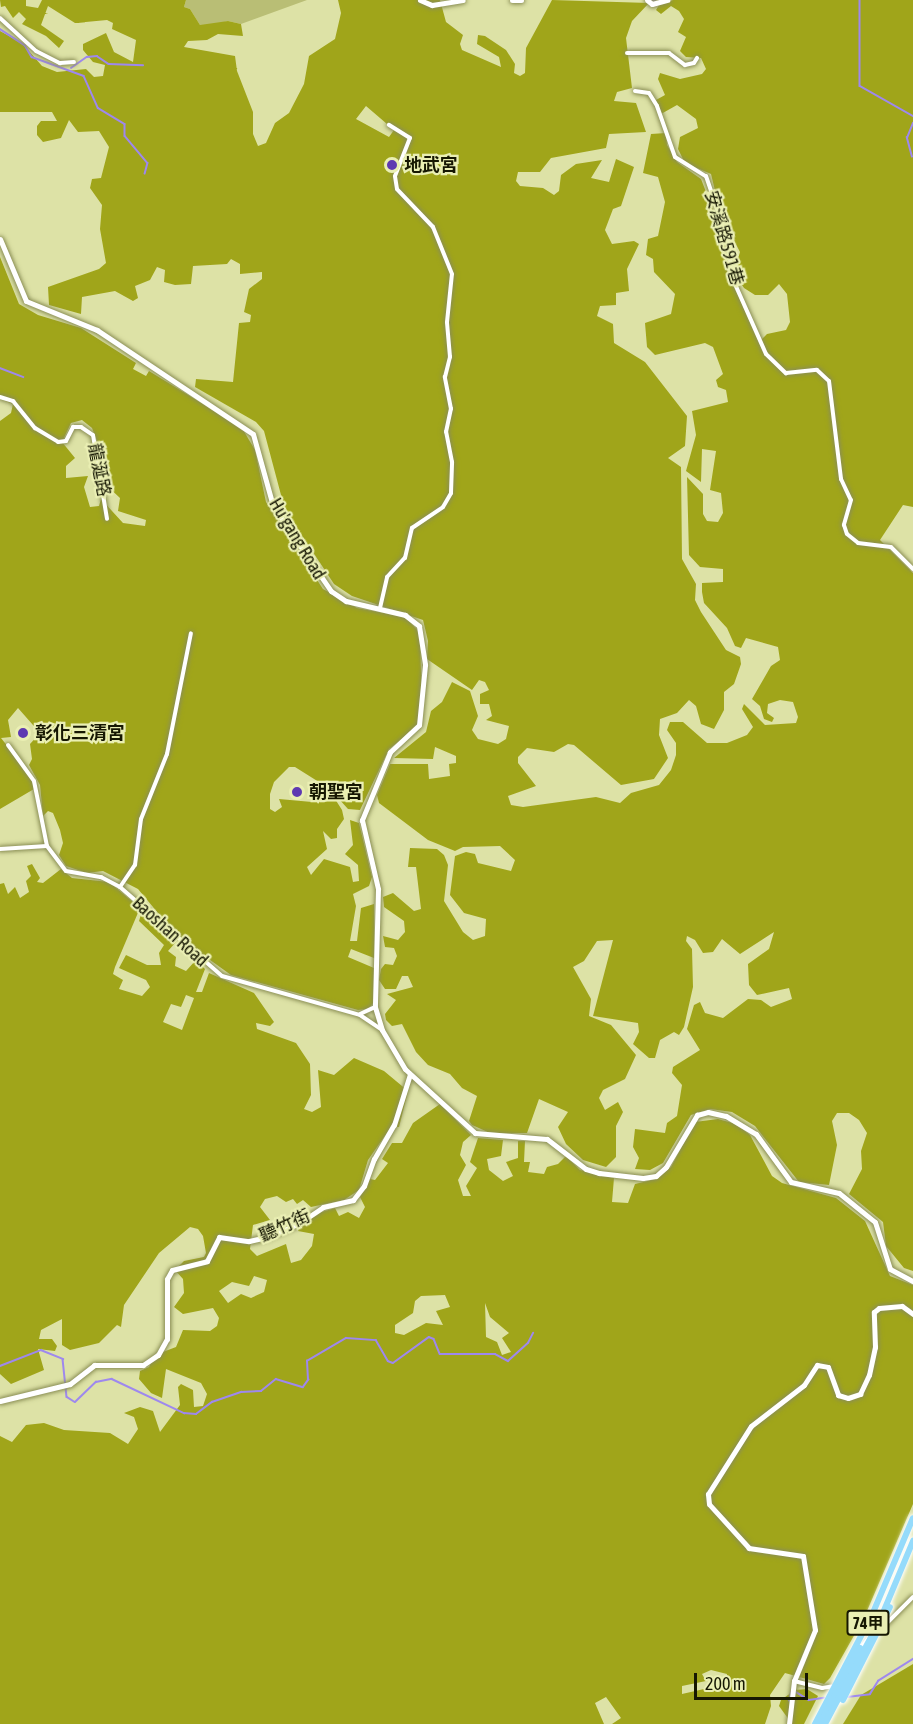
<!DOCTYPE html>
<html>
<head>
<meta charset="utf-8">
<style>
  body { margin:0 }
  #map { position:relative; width:913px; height:1724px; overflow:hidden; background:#dde2a6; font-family:"Asap Condensed","Noto Sans TC",sans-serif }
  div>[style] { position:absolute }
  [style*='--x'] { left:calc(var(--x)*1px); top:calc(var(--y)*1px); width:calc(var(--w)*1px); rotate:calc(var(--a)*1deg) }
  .green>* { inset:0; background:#b9be75 }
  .forest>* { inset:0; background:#a0a51a }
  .stream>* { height:1.5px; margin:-0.75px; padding:0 0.75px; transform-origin:0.75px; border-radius:0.75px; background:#9e88ee }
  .roads { filter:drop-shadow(0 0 2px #8a8e55) drop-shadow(0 0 2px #8a8e55) }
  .minor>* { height:4px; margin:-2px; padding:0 2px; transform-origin:2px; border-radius:2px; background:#fff }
  .tertiary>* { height:5px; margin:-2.5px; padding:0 2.5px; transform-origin:2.5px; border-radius:2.5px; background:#fff }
  .secondary>* { height:5px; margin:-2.5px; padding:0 2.5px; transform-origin:2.5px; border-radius:2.5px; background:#fff }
  .bridges { filter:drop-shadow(0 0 2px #fff) drop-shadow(0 0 2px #fff) }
  .primary-bridge>* { height:6px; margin:-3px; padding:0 3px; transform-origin:3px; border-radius:3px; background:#95dbfb }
  .dots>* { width:16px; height:16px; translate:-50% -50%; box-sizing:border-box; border:3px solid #eaefb3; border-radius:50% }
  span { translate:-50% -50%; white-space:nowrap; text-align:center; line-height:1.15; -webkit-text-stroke:4.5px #eaefb3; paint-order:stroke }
  .shield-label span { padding:2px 4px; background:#eaefb3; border:2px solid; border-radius:4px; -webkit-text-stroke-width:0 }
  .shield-label { font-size:16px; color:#161702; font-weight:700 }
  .poi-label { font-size:18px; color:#161702; font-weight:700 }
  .left { translate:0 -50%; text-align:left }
  .street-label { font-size:18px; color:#161702 }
  .scale { position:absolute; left:694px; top:1673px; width:114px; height:27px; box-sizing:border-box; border:3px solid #161702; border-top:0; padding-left:8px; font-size:18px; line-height:21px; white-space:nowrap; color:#161702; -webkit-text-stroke:4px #eaefb3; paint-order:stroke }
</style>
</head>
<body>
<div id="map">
  <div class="green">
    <div style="clip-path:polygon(186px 0,307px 0,241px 24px,228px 21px,210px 26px,200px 25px,190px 9px,184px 7px)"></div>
  </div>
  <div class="forest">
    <div style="clip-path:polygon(evenodd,0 0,26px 0,26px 6px,38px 8px,42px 0,186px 0,184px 7px,190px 9px,200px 25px,228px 21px,241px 24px,243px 36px,218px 34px,207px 40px,188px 41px,184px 47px,235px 56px,237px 71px,253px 112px,253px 134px,258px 146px,266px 143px,275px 123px,289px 113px,304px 84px,309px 56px,335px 39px,341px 13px,338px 0,440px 0,446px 22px,463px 35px,460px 44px,462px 50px,501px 67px,499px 57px,477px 44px,478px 35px,485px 36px,506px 50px,515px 64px,514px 73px,520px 76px,525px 73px,526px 48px,552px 0,649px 3px,632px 21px,626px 38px,632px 88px,617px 92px,614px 101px,636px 103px,646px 132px,609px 134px,606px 148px,551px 158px,540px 172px,518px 172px,516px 181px,520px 186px,543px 188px,554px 195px,559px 191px,561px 175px,576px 164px,602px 160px,591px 178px,609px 182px,616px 159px,634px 167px,621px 206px,613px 209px,605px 230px,612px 244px,634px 241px,639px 244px,627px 269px,629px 291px,616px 293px,616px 305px,600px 306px,597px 316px,613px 324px,614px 343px,645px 362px,687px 416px,685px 446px,668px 458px,681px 467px,682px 559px,696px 584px,695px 600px,701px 612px,726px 650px,740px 657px,741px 664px,734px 684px,724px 692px,724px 710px,714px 729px,701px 724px,696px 706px,689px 700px,677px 713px,660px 719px,659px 735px,668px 758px,654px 779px,621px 785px,574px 745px,568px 744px,554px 752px,527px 748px,518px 757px,518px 763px,536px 786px,508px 796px,511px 805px,523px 807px,596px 797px,620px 803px,631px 793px,659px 785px,671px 770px,676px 755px,676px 743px,667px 730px,670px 722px,683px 722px,707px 743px,727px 743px,747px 735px,753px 727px,742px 709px,744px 704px,765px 725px,796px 723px,798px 717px,793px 702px,780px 700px,768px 704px,767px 713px,774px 718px,772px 722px,764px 719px,760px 706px,752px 699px,771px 666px,780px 660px,778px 647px,746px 638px,741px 648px,735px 646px,727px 628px,704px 603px,702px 592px,702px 583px,723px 582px,723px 569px,700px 567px,689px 555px,687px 477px,703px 494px,703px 514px,707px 521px,718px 522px,723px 513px,721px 493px,710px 490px,716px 451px,702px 449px,701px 482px,686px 471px,696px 435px,692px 411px,728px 402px,726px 390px,718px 387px,716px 380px,723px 374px,713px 347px,705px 343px,655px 355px,647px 347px,645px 323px,671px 314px,675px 294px,654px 272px,653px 259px,646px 255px,648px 239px,658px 236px,665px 202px,658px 177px,643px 173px,651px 134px,666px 133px,667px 145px,677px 162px,701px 179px,728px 248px,727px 273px,760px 341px,767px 334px,786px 330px,790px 322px,787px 294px,779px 284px,768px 295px,755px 295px,744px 288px,734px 273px,740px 252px,721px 216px,711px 174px,685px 163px,678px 149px,680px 137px,698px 128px,696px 119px,677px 105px,661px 114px,656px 100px,665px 95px,658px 79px,660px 73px,680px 79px,702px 74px,706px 69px,701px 58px,686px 57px,680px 51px,686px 37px,678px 32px,684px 19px,679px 11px,671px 6px,661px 14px,656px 10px,659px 5px,673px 0,913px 0,913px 507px,903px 505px,880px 540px,913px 573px,913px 1271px,904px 1268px,886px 1246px,883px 1222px,849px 1194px,862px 1169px,861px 1151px,867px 1133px,859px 1120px,849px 1113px,837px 1113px,832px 1121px,837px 1145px,829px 1185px,799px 1182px,755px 1126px,732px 1112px,710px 1109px,691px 1115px,663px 1163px,650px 1170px,635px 1169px,639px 1158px,633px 1147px,635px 1129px,665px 1133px,667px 1123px,677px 1116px,682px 1085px,672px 1073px,673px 1067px,700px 1050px,687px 1029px,694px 1005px,700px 1002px,705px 1013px,723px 1018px,748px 999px,761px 1000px,771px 1007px,792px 999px,789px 988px,757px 995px,749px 985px,748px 964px,769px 949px,774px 932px,740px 954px,722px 939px,713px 952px,703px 953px,695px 940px,687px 936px,686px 941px,692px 949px,693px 987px,684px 1027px,679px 1035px,674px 1032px,660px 1040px,655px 1058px,649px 1058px,633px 1044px,639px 1032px,638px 1023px,593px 1016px,613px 940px,597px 941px,584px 961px,573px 967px,591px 999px,589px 1016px,611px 1025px,636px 1055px,625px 1079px,603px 1090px,599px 1098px,605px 1110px,618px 1102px,623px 1112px,616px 1126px,616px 1157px,606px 1167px,583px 1160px,566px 1144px,558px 1127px,568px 1112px,539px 1099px,527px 1133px,490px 1133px,472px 1125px,469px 1121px,477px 1096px,462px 1088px,450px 1074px,428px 1065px,416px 1052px,402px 1024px,392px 1026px,386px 1020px,385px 1014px,396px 1000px,387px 994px,413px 987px,408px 976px,402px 976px,396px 989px,385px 989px,379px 980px,381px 969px,385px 964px,393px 965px,397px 956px,394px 948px,385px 947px,383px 936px,398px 940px,405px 932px,404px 921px,384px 907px,383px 897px,393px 893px,414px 911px,421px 909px,416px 867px,408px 867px,410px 848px,437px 849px,444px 855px,448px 865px,444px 901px,463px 932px,473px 940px,485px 936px,486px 919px,464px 913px,450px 895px,455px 856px,466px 852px,475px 854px,478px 863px,511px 871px,515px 860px,500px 846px,463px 847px,455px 851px,428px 840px,379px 803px,377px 795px,390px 764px,428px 764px,429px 779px,450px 776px,449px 764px,456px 763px,456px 756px,435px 747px,433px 759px,394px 758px,426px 732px,431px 711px,442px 702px,452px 682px,470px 691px,478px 716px,472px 730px,478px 739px,498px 744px,506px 739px,509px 726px,486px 720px,492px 716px,489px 704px,480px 704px,480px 694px,489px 690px,485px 682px,479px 680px,472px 690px,427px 659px,428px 641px,423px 620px,352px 596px,334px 584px,285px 510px,264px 431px,256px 422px,195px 387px,196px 379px,233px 382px,239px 323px,250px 322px,251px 315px,244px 312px,249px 289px,262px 279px,262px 272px,240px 274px,240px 264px,231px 259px,227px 264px,193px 266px,191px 284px,175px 285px,164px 282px,165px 270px,157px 267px,150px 280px,135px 286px,138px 298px,133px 301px,115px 291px,82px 297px,81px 314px,49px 305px,48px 287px,99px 269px,106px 263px,100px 229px,102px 205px,90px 188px,92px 179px,101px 178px,109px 147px,99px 131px,78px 132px,69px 120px,61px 138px,43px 142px,37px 135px,37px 126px,41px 121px,57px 121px,52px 112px,0 112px,0 31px,22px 43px,42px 66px,57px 72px,86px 69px,94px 77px,103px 76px,105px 65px,93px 62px,83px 50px,83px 44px,106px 33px,114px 52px,133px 62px,136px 40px,112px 29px,113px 23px,107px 20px,75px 23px,48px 6px,41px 25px,64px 41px,59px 48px,46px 36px,22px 24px,26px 19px,19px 12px,13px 18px,5px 6px,1px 7px,0 0,366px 106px,394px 130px,389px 137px,356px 119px,366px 106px)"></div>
    <div style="clip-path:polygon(evenodd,0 257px,19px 304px,38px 315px,81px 328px,136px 363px,133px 369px,146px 376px,149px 371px,242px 428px,255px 450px,266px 502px,323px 589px,357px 608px,405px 617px,420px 633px,422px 714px,416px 728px,389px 749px,360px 810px,348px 809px,330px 789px,295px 767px,289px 767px,274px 782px,270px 794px,270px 809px,275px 812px,282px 807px,279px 799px,312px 802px,326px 795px,335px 799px,342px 810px,344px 819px,337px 829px,337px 838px,331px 839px,323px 831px,327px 849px,307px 867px,311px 875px,324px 859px,350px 867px,353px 882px,359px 881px,358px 865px,345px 854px,353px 845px,350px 820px,359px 823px,372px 877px,369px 886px,353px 894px,356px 906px,350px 941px,357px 941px,361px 908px,374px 904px,374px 958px,351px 949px,348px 957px,374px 968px,374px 1002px,368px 1009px,358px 1010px,231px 975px,178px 937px,138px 889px,103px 871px,87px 873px,66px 866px,59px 855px,63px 843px,60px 830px,53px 813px,48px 811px,43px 816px,40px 785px,29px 765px,32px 759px,30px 744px,40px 733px,18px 708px,8px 720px,11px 737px,1px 738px,31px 776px,34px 789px,0 809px,0 421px,11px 413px,13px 404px,0 399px,0 257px,82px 420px,92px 428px,99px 446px,104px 483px,120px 498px,118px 511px,146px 520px,145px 526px,123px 523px,101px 499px,99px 506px,90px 507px,84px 487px,88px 476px,66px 478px,66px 466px,75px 458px,62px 442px,71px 423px,82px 420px)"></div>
    <div style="clip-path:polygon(evenodd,32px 864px,40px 878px,37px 882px,43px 883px,61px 869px,72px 878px,109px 882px,140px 908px,115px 967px,113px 974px,123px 980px,119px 989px,142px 996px,150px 987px,146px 980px,119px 968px,126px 955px,147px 965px,161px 965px,159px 953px,164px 945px,139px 921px,142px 911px,176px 942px,168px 951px,176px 957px,175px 966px,186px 971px,196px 960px,205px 969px,196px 992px,202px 992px,209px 973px,254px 993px,274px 1022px,270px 1026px,256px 1023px,257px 1029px,296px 1043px,310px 1064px,311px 1095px,304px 1109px,312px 1112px,321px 1107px,318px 1070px,334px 1075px,354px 1058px,384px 1071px,408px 1091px,399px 1127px,391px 1127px,368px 1160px,359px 1190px,344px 1200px,311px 1207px,303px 1200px,297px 1204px,293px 1199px,286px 1202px,277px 1196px,265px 1199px,260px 1207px,270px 1220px,253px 1225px,250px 1249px,257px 1256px,286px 1244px,291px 1263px,301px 1260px,312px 1246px,314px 1234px,298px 1231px,300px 1223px,315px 1214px,335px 1208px,339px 1216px,348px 1212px,359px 1218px,365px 1207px,360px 1197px,370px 1179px,375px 1180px,388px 1163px,382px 1159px,392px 1143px,402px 1143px,413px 1123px,440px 1104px,471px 1135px,463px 1142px,460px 1155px,466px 1165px,458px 1180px,463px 1196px,471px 1196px,466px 1186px,477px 1168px,470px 1162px,478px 1138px,503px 1140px,501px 1156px,487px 1159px,489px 1170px,503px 1181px,513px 1176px,506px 1162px,518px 1158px,518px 1141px,525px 1141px,524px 1162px,530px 1162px,528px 1172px,544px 1174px,547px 1167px,558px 1164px,566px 1156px,580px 1170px,614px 1178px,612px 1202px,628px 1203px,635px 1184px,656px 1179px,671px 1167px,695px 1122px,718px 1119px,736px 1124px,750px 1135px,772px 1176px,782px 1183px,836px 1198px,865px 1221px,890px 1276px,913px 1285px,913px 1504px,864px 1618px,830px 1678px,824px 1684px,785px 1673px,770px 1695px,771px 1706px,765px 1724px,612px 1724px,621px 1718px,606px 1697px,595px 1703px,604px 1724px,0 1724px,0 1436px,12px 1442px,26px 1425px,44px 1423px,64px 1430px,110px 1433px,128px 1444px,138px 1429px,134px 1417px,124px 1413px,140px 1407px,153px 1411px,160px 1432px,180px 1405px,178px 1387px,181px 1384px,193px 1390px,194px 1407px,203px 1406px,207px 1394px,201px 1383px,166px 1369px,162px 1398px,151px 1393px,139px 1379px,140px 1371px,149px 1367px,155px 1355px,176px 1347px,183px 1330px,210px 1331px,217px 1326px,219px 1318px,213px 1308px,183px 1314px,174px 1307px,184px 1293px,183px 1279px,175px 1270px,184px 1261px,204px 1257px,206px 1253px,203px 1236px,198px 1229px,190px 1227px,159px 1253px,124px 1305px,121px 1327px,117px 1325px,99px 1343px,70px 1350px,62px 1345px,62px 1319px,41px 1330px,39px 1339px,52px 1339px,57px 1346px,55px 1351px,38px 1349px,44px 1370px,11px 1384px,0 1374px,0 884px,4px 883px,8px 894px,15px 887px,20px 898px,29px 892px,26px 881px,31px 876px,27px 866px,32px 864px,186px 995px,194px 998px,182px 1030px,163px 1022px,171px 1004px,181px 1007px,186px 995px,32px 864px,254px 1276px,267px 1280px,264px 1292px,251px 1298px,241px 1294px,228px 1303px,219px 1291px,232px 1282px,249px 1286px,254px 1276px,32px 864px,445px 1295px,450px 1307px,436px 1311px,443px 1325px,426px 1323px,404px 1335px,395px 1333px,395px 1325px,413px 1313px,415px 1301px,421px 1296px,445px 1295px,32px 864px,485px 1303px,490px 1317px,509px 1333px,502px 1338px,511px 1352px,502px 1355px,497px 1342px,486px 1337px,485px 1303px,32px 864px,711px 1670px,727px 1674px,726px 1684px,682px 1694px,682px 1686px,706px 1681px,702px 1674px,711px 1670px)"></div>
    <div style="clip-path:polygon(913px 1664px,913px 1724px,843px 1724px,861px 1695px)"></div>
    <div style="clip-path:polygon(807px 1689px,818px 1696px,804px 1724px,792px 1724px,779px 1706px,781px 1700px,795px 1690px)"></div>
  </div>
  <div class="stream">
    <div style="--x:860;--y:0;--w:86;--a:90"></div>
    <div style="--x:860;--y:86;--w:61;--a:29.5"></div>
    <div style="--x:653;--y:1;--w:2;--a:-27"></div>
    <div style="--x:0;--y:29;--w:30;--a:33"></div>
    <div style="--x:25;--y:45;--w:14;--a:60"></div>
    <div style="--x:32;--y:57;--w:55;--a:20.1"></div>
    <div style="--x:84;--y:76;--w:35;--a:66"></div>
    <div style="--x:98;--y:108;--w:31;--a:31"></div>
    <div style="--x:125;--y:124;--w:12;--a:90"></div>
    <div style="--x:125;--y:136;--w:35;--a:50"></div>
    <div style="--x:148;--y:163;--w:11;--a:105"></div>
    <div style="--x:71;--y:68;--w:19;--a:-35"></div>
    <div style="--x:87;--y:57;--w:10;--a:-6"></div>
    <div style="--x:97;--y:56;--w:14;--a:34"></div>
    <div style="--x:109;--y:64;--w:34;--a:2"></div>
    <div style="--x:912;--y:157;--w:20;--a:-105"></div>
    <div style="--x:907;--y:138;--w:16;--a:-68"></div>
    <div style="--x:0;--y:368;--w:25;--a:21"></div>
    <div style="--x:0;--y:1366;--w:44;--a:-21.3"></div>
    <div style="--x:41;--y:1350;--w:24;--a:22"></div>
    <div style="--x:63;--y:1359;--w:38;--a:84"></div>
    <div style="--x:67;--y:1397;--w:9;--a:32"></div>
    <div style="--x:75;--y:1402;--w:29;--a:-44"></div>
    <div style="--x:96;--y:1382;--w:16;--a:-11"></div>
    <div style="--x:112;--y:1379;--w:80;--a:25.3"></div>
    <div style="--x:184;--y:1413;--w:12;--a:5"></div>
    <div style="--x:196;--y:1414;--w:20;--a:-37"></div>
    <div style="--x:212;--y:1402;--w:31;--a:-19"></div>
    <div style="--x:241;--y:1392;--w:20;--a:-3"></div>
    <div style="--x:261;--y:1391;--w:19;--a:-39"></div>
    <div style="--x:276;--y:1379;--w:28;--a:17"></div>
    <div style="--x:303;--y:1387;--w:9;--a:-54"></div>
    <div style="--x:308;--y:1380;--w:19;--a:-93"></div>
    <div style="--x:307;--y:1361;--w:45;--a:-30.5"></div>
    <div style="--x:346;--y:1338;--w:30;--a:4"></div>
    <div style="--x:376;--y:1340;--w:24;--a:60"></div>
    <div style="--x:388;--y:1361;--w:5;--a:22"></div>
    <div style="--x:393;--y:1363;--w:44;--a:-35.8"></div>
    <div style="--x:429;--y:1337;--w:5;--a:22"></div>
    <div style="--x:434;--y:1339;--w:16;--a:68"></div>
    <div style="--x:440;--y:1354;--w:55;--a:0"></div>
    <div style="--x:495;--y:1354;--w:15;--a:28"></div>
    <div style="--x:508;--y:1361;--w:27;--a:-42"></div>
    <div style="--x:528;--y:1343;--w:11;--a:-63"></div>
    <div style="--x:796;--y:1692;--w:15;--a:32"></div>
    <div style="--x:809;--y:1700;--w:15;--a:-8"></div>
    <div style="--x:847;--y:1697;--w:23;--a:-7"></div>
    <div style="--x:870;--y:1694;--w:15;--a:-58"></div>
    <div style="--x:878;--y:1681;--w:41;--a:-32.2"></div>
    <div style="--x:789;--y:1701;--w:9;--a:-77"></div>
  </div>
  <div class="roads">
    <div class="minor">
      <div style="--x:0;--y:18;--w:49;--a:42.5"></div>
      <div style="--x:36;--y:51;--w:27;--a:27"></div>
      <div style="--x:60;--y:63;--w:14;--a:-4"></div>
      <div style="--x:627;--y:53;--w:42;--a:0"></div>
      <div style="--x:669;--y:53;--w:20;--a:37"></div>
      <div style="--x:685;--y:65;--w:9;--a:-13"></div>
      <div style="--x:694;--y:63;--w:6;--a:-59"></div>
      <div style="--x:635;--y:91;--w:14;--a:8"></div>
      <div style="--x:649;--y:93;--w:15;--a:58"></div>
      <div style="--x:657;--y:106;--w:54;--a:70.6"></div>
      <div style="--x:675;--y:157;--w:36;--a:32"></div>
      <div style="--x:706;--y:176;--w:72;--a:71.3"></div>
      <div style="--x:729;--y:244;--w:31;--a:86"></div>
      <div style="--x:731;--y:275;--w:86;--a:66.1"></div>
      <div style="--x:766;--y:354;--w:28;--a:44"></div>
      <div style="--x:786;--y:373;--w:31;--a:-6"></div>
      <div style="--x:817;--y:370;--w:16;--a:43"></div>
      <div style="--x:829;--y:381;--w:99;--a:83"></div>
      <div style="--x:841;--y:479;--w:23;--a:65"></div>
      <div style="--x:851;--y:500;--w:26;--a:106"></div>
      <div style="--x:844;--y:525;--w:9;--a:72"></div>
      <div style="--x:847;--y:534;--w:14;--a:39"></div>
      <div style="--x:858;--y:543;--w:33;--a:7"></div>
      <div style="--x:891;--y:547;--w:31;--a:45"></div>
      <div style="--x:0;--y:397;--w:14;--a:17"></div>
      <div style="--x:13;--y:401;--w:35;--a:51"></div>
      <div style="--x:35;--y:428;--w:27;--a:31"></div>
      <div style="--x:58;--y:442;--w:8;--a:-7"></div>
      <div style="--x:66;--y:441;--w:16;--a:-63"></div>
      <div style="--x:73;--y:427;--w:8;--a:0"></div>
      <div style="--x:81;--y:427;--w:14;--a:34"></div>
      <div style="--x:93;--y:435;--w:85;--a:80.5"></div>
      <div style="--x:380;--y:608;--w:32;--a:-77"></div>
      <div style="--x:387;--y:577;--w:26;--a:-47"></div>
      <div style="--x:405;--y:558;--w:31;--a:-77"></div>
      <div style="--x:412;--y:528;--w:37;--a:-34"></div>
      <div style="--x:443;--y:507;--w:16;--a:-60"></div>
      <div style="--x:451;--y:493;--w:31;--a:-88"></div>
      <div style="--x:452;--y:462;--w:31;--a:-101"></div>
      <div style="--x:446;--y:432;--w:24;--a:-78"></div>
      <div style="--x:451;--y:409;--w:33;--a:-101"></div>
      <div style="--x:445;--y:377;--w:21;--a:-76"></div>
      <div style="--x:450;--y:357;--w:35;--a:-95"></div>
      <div style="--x:447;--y:322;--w:48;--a:-84.1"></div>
      <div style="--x:452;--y:274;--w:51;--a:-112"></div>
      <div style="--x:433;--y:227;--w:52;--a:-133.5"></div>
      <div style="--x:397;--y:189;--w:13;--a:-99"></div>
      <div style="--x:395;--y:176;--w:41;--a:-68.5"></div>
      <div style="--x:410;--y:138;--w:25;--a:-148"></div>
      <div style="--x:8;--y:745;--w:44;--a:54.2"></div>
      <div style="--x:34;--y:781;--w:66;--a:78.7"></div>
      <div style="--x:0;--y:849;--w:47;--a:-3.7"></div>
      <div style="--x:47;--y:846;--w:31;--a:53"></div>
      <div style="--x:66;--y:871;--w:36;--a:10"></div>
      <div style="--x:101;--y:877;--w:21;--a:28"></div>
      <div style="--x:120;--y:887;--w:135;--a:41.1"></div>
      <div style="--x:222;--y:976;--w:143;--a:15.8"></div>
      <div style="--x:360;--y:1015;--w:27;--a:34"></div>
      <div style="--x:120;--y:887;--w:27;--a:-56"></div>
      <div style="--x:135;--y:865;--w:46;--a:-82.6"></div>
      <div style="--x:141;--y:819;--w:70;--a:-68.2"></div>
      <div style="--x:167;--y:754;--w:123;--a:-78.8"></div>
      <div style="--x:360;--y:1014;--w:17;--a:-25"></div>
      <div style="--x:881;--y:1629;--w:45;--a:-45"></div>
      <div style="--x:860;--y:1649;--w:19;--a:-51"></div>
      <div style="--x:794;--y:1681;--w:29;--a:14"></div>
      <div style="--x:822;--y:1688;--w:12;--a:-9"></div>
    </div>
    <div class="tertiary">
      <div style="--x:420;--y:0;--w:13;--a:23"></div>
      <div style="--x:432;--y:5;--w:31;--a:-9"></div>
      <div style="--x:512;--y:0;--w:9;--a:0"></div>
      <div style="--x:647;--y:0;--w:6;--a:39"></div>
      <div style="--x:652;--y:4;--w:16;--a:-15"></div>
      <div style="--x:0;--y:1401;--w:72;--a:-13.7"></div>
      <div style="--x:70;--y:1384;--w:31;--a:-38"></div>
      <div style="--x:94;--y:1365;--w:49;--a:0"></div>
      <div style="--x:143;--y:1365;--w:18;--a:-34"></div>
      <div style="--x:158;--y:1355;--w:18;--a:-61"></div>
      <div style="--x:167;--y:1339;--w:60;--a:-90"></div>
      <div style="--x:167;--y:1279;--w:10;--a:-61"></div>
      <div style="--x:172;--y:1270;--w:36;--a:-14"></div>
      <div style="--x:207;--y:1261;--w:27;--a:-63"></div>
      <div style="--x:219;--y:1237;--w:30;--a:8"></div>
      <div style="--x:249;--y:1241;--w:18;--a:-13"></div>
      <div style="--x:267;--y:1237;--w:34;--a:-23"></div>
      <div style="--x:298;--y:1224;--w:30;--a:-34"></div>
      <div style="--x:323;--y:1207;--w:31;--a:-13"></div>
      <div style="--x:353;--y:1200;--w:18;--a:-52"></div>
      <div style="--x:364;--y:1186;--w:29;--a:-70"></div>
      <div style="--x:374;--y:1159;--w:39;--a:-60"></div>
      <div style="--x:394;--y:1125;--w:53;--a:-72.6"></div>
      <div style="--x:789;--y:1724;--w:43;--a:-83.4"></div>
      <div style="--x:794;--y:1681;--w:55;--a:-67.6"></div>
      <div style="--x:815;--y:1630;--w:75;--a:-99.2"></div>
      <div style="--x:803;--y:1556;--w:55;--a:-171.6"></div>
      <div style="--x:749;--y:1548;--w:59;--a:-132.3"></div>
      <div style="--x:709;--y:1504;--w:10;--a:-96"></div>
      <div style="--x:708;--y:1494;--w:80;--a:-57.7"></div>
      <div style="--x:751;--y:1426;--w:67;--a:-37.7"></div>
      <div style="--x:804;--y:1385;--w:24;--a:-57"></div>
      <div style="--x:817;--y:1365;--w:11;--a:10"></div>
      <div style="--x:828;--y:1367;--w:30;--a:70"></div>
      <div style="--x:838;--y:1395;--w:10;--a:17"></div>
      <div style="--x:848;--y:1398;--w:13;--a:-18"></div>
      <div style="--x:860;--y:1394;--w:21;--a:-65"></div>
      <div style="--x:869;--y:1375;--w:29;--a:-78"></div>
      <div style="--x:875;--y:1347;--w:35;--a:-92"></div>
      <div style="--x:874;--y:1312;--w:6;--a:-39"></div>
      <div style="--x:879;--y:1308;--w:23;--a:-5"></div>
      <div style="--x:902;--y:1306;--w:14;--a:36"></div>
    </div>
    <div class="secondary">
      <div style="--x:0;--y:239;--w:67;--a:67.2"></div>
      <div style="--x:26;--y:301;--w:77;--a:22.2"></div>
      <div style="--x:97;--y:330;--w:187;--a:33.7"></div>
      <div style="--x:253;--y:434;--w:75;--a:74.5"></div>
      <div style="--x:273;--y:506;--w:103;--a:55.7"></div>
      <div style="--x:331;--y:591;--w:18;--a:34"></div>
      <div style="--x:346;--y:601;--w:61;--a:13.3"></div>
      <div style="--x:405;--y:615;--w:18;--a:38"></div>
      <div style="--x:419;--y:626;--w:39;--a:81"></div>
      <div style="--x:425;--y:665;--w:60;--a:95.7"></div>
      <div style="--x:419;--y:725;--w:40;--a:137"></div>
      <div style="--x:390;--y:752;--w:74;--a:112.4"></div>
      <div style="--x:362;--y:820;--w:71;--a:76.9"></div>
      <div style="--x:378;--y:889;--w:118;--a:91.5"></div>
      <div style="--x:375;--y:1007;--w:24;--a:73"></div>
      <div style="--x:382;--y:1030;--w:45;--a:59.5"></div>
      <div style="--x:405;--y:1069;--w:95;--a:42.4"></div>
      <div style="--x:475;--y:1133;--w:72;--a:4.8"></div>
      <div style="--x:547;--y:1139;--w:49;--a:37.6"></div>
      <div style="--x:586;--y:1169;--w:14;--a:17"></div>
      <div style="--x:599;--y:1173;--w:44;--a:6.5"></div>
      <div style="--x:643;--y:1178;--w:13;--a:-9"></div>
      <div style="--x:656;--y:1176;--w:13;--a:-42"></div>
      <div style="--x:666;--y:1167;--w:61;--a:-59.2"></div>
      <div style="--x:697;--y:1115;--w:11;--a:-15"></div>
      <div style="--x:708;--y:1112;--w:18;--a:13"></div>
      <div style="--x:726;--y:1116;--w:35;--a:31"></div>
      <div style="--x:756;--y:1134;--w:59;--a:53.9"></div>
      <div style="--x:791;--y:1182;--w:49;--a:12.9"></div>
      <div style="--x:839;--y:1193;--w:46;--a:38.9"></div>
      <div style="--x:875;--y:1222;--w:49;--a:72.3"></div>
      <div style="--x:890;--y:1269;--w:26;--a:28"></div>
    </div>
  </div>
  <div class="bridges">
    <div class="primary-bridge">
      <div style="--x:843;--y:1700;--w:104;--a:-63.2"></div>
      <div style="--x:815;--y:1724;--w:123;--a:-62.4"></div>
      <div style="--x:872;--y:1615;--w:105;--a:-67.1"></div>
      <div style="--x:820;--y:1724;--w:86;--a:-62.2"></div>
      <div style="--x:825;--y:1724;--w:118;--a:-62.1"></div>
      <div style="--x:880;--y:1620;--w:86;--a:-67.3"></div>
    </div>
  </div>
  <div class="dots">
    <div style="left:392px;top:165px;background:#5e39b1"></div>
    <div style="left:23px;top:733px;background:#5e39b1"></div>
    <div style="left:297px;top:792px;background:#5e39b1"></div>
  </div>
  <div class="shield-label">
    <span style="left:868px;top:1623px">74甲</span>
  </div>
  <div class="poi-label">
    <span class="left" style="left:404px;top:165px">地武宮</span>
    <span class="left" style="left:35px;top:733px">彰化三清宮</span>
    <span class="left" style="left:309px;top:792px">朝聖宮</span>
  </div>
  <div class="street-label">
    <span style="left:724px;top:238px;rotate:74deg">安溪路591巷</span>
    <span style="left:99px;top:470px;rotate:79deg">龍涎路</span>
    <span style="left:297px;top:539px;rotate:59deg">Hu'gang Road</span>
    <span style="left:170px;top:932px;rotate:42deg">Baoshan Road</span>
    <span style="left:285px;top:1226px;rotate:-24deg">聽竹街</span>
  </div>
  <div class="scale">200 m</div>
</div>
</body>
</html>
